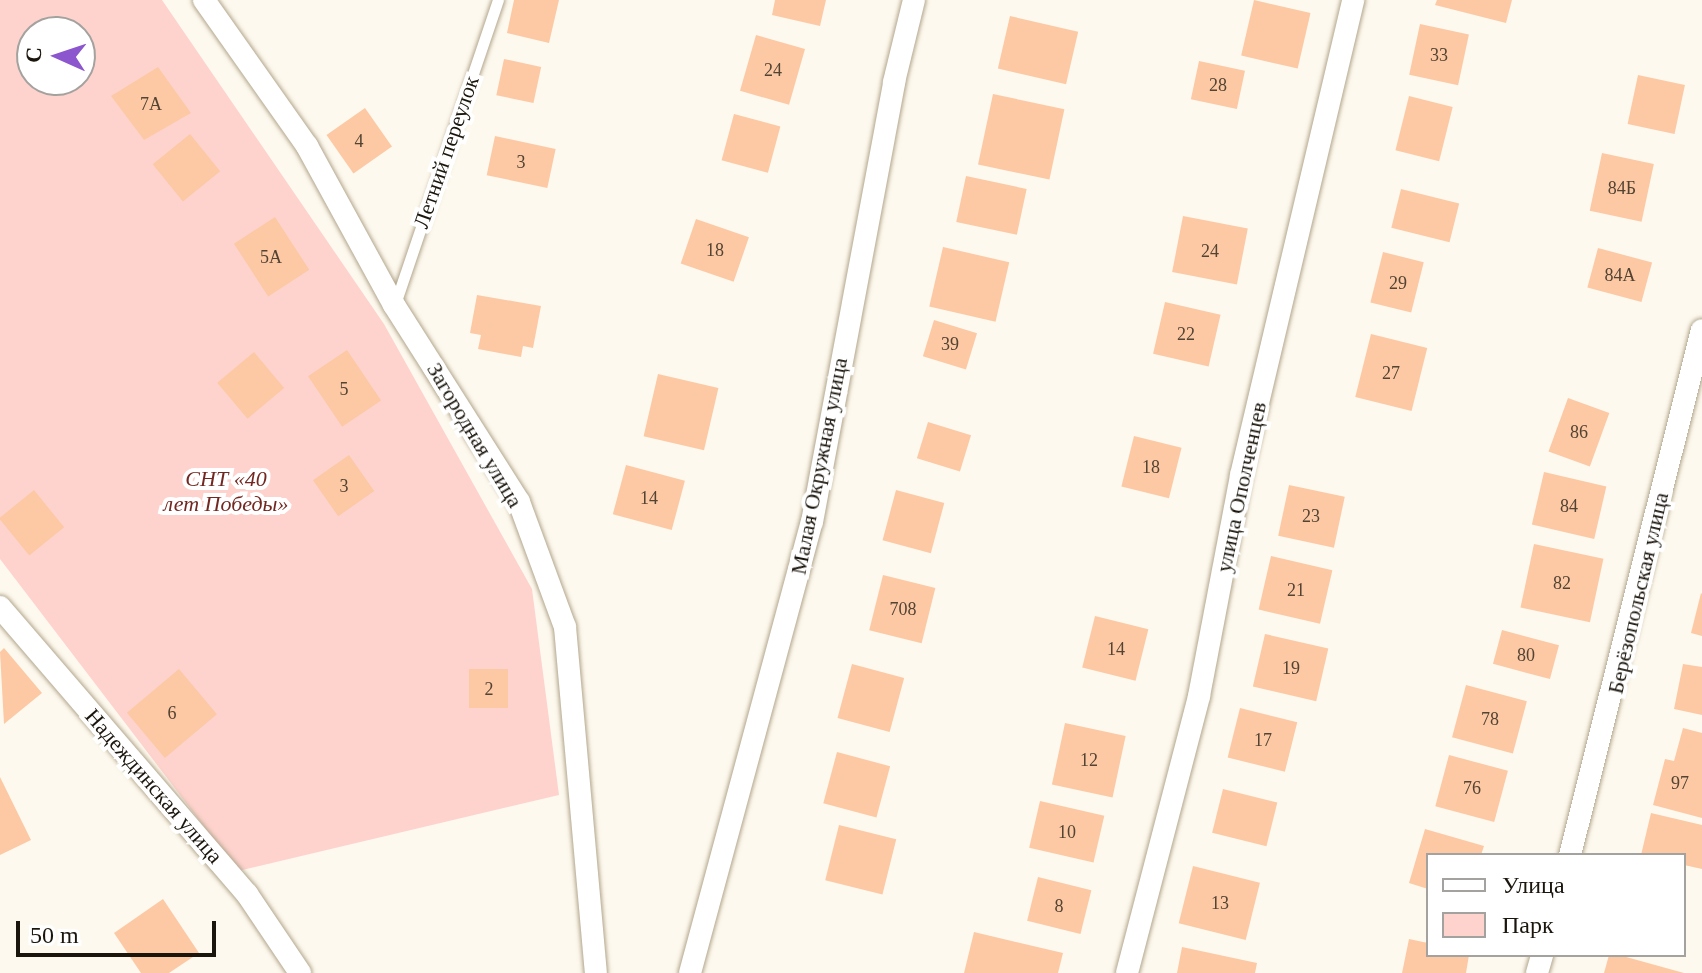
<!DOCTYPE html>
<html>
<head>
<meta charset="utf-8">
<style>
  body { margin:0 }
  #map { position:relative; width:1702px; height:973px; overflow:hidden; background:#fef9ee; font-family:Georgia,serif }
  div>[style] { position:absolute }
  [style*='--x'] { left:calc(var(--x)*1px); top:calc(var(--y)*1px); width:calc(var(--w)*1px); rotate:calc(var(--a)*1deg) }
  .green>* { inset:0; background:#fed3cd }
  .building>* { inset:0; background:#fcc9a4; transform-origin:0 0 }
  .roads { filter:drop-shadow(0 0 2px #b2a68d) drop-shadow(0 0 2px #b2a68d) }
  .lane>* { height:11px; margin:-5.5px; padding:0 5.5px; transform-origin:5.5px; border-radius:5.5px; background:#fff }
  .street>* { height:22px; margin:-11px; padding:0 11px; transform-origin:11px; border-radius:11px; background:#fff }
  span { translate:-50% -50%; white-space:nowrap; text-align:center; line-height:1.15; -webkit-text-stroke:8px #fff; paint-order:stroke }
  .number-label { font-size:18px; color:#534333 }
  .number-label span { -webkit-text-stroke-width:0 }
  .street-label { font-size:22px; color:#1b160d }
  .park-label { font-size:22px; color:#722821; font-style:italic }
  .legend { position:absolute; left:1426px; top:853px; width:260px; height:104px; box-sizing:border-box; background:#fff; border:2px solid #a4a29e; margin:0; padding:10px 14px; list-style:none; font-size:24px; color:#1b160d }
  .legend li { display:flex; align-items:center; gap:16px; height:40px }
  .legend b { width:40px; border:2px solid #a4a29e }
  .north { position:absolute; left:16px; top:16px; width:80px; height:80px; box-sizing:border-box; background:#fff; border:2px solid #a4a29e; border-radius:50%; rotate:273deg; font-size:22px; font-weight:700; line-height:32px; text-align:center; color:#1b160d }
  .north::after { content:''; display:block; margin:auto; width:28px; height:36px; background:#8b56ce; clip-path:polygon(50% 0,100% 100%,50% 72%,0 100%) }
  .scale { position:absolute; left:16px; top:921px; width:200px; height:36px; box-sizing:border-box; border:4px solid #1b160d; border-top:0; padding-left:10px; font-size:24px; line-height:28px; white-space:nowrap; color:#1b160d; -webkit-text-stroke:6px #fff; paint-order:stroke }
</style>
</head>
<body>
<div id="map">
  <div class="green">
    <div style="clip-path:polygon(evenodd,0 0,162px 0,384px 324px,532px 589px,559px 795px,238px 871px,0 559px,0 0,32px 32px,80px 32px,80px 80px,32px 80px,32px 32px)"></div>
  </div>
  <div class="building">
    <div style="clip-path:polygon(514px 0,559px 0,549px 43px,507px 33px)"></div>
    <div style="clip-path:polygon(775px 0,826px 0,820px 26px,772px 15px)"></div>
    <div style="left:1254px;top:0;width:58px;height:57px;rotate:13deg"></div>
    <div style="clip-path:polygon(1437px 0,1512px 0,1506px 23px,1435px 5px)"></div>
    <div style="left:1010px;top:16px;width:70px;height:54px;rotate:13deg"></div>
    <div style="left:1420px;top:24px;width:50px;height:52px;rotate:12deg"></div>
    <div style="left:756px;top:35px;width:51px;height:58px;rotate:16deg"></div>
    <div style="left:504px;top:59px;width:38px;height:37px;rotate:12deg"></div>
    <div style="left:1199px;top:61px;width:47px;height:39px;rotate:12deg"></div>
    <div style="clip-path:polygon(158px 67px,191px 113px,144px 140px,111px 96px)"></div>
    <div style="left:1638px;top:75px;width:48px;height:50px;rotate:12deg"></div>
    <div style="left:993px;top:94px;width:73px;height:72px;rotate:12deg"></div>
    <div style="left:1409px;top:96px;width:45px;height:56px;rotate:14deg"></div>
    <div style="left:365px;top:108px;width:47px;height:47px;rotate:55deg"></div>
    <div style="left:734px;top:114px;width:48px;height:48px;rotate:15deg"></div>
    <div style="left:190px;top:134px;width:48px;height:48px;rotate:51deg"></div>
    <div style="left:495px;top:136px;width:62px;height:40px;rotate:12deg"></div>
    <div style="left:1602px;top:153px;width:53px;height:59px;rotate:12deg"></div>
    <div style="left:966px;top:176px;width:62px;height:47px;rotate:12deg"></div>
    <div style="left:1401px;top:189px;width:60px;height:40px;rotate:14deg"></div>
    <div style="left:1183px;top:216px;width:66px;height:57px;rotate:11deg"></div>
    <div style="left:275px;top:217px;width:63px;height:49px;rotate:57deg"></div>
    <div style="left:696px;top:219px;width:56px;height:47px;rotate:19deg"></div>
    <div style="left:943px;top:247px;width:68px;height:61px;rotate:13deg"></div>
    <div style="left:1598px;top:248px;width:56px;height:41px;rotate:15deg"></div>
    <div style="left:1383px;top:252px;width:42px;height:52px;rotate:14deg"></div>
    <div style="clip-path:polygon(477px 295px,541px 306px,533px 348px,523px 346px,521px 357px,478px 349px,481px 335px,470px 333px)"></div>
    <div style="left:1165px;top:302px;width:57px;height:53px;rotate:13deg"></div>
    <div style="left:934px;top:320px;width:45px;height:38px;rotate:17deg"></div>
    <div style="left:1371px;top:334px;width:58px;height:65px;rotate:14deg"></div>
    <div style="left:347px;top:350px;width:61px;height:47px;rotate:56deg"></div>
    <div style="left:254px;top:352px;width:47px;height:48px;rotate:50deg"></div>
    <div style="left:658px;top:374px;width:62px;height:64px;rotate:13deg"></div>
    <div style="left:1568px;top:398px;width:44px;height:57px;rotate:20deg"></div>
    <div style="left:928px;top:422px;width:45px;height:38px;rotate:17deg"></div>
    <div style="left:1134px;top:436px;width:49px;height:52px;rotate:14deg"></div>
    <div style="left:349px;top:455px;width:44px;height:44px;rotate:55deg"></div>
    <div style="left:626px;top:465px;width:61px;height:51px;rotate:15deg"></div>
    <div style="left:1544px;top:472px;width:64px;height:54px;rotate:13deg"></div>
    <div style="left:1289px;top:485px;width:57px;height:52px;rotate:12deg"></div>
    <div style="left:34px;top:490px;width:48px;height:45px;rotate:51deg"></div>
    <div style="left:896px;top:490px;width:50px;height:52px;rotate:15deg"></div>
    <div style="left:1534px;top:544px;width:71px;height:65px;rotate:12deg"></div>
    <div style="left:1271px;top:556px;width:63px;height:55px;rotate:13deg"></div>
    <div style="left:883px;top:575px;width:54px;height:57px;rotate:14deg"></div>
    <div style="clip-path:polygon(1701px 593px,1702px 594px,1702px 636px,1691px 633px)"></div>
    <div style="left:1095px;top:616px;width:55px;height:53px;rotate:14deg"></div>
    <div style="left:1502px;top:630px;width:59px;height:35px;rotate:15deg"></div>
    <div style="left:1265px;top:634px;width:65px;height:54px;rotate:13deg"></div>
    <div style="clip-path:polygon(4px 648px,42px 693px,4px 724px,0 652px)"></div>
    <div style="left:852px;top:664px;width:54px;height:56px;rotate:15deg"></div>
    <div style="clip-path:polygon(1683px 664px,1702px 667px,1702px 715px,1674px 709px)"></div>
    <div style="left:179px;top:669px;width:59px;height:68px;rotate:50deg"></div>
    <div style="left:508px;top:669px;width:39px;height:39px;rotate:90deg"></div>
    <div style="left:1466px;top:685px;width:63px;height:54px;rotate:15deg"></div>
    <div style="left:1240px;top:708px;width:59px;height:51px;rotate:14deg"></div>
    <div style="left:1065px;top:723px;width:62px;height:63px;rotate:12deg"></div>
    <div style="clip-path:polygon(1683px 728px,1702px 733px,1702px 818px,1653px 805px,1665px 759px,1674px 761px)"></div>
    <div style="left:837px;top:752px;width:55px;height:53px;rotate:15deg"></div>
    <div style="left:1449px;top:755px;width:61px;height:53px;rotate:15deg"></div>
    <div style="clip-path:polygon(0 777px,31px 840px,0 855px)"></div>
    <div style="left:1223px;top:789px;width:56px;height:45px;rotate:14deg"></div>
    <div style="left:1040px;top:801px;width:66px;height:48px;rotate:13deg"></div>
    <div style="clip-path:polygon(1651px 813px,1702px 825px,1702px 869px,1684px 865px,1684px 855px,1641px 855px)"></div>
    <div style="left:839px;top:825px;width:59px;height:57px;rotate:14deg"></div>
    <div style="clip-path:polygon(1425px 829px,1484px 846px,1481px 855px,1428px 855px,1428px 889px,1409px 883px)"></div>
    <div style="left:1193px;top:866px;width:69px;height:59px;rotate:14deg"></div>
    <div style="left:1038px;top:877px;width:55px;height:45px;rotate:14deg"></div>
    <div style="clip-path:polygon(163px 899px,199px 953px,169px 973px,141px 973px,114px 933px)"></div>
    <div style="clip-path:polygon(974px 932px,1063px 953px,1058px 973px,964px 973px)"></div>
    <div style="clip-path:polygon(1409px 939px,1428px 943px,1428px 955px,1469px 955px,1466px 973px,1402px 973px)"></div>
    <div style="clip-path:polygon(1182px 947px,1257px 963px,1255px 973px,1177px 973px)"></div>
    <div style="clip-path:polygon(1609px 955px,1619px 955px,1684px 973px,1604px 973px)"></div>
  </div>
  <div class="roads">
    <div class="lane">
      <div style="--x:395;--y:304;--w:321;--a:-71.3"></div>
    </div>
    <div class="street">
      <div style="--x:204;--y:0;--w:179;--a:54.8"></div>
      <div style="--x:307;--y:146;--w:181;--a:61.3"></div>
      <div style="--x:394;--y:305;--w:233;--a:57.6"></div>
      <div style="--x:519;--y:502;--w:133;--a:69.8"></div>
      <div style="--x:565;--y:627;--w:347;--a:84.9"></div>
      <div style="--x:0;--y:607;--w:379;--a:49.3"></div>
      <div style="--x:247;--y:894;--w:95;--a:56.1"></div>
      <div style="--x:1570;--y:855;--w:541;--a:-75.89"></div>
      <div style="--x:690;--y:973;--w:467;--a:-74.9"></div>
      <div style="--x:812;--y:522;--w:448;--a:-79.4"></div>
      <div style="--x:894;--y:82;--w:84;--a:-76.3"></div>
      <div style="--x:1127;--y:973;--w:286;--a:-75.4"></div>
      <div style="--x:1199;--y:696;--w:225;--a:-79.2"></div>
      <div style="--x:1241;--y:475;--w:488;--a:-76.7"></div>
      <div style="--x:1537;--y:973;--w:19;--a:-74"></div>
    </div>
  </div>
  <div class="number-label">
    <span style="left:1439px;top:55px">33</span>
    <span style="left:773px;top:70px">24</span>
    <span style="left:1218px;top:85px">28</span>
    <span style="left:151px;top:104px">7А</span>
    <span style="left:359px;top:141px">4</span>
    <span style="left:521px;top:162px">3</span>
    <span style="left:1622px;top:188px">84Б</span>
    <span style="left:715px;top:250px">18</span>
    <span style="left:1210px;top:251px">24</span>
    <span style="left:271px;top:257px">5А</span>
    <span style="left:1620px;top:275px">84А</span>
    <span style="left:1398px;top:283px">29</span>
    <span style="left:1186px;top:334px">22</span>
    <span style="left:950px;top:344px">39</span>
    <span style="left:1391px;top:373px">27</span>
    <span style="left:344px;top:389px">5</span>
    <span style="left:1579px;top:432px">86</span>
    <span style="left:1151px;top:467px">18</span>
    <span style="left:344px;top:486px">3</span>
    <span style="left:649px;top:498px">14</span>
    <span style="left:1569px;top:506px">84</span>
    <span style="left:1311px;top:516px">23</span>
    <span style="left:1562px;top:583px">82</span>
    <span style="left:1296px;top:590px">21</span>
    <span style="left:903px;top:609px">708</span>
    <span style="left:1116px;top:649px">14</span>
    <span style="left:1526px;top:655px">80</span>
    <span style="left:1291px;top:668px">19</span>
    <span style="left:489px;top:689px">2</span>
    <span style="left:172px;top:713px">6</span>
    <span style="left:1490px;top:719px">78</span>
    <span style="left:1263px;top:740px">17</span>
    <span style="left:1089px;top:760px">12</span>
    <span style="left:1680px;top:783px">97</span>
    <span style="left:1472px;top:788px">76</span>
    <span style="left:1067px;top:832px">10</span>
    <span style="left:1220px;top:903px">13</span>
    <span style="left:1059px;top:906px">8</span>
  </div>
  <div class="street-label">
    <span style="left:446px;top:152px;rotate:-71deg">Летний переулок</span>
    <span style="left:475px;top:435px;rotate:59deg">Загородная улица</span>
    <span style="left:819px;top:466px;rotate:-79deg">Малая Окружная улица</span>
    <span style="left:1241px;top:487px;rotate:-78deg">улица Ополченцев</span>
    <span style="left:1638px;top:593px;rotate:-77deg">Берёзопольская улица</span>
    <span style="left:154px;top:786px;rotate:49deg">Надеждинская улица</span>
  </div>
  <div class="park-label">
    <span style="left:226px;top:491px">СНТ «40<br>лет Победы»</span>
  </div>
  <ul class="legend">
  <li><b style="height:10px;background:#fff"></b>Улица</li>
  <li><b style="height:22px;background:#fed3cd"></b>Парк</li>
  </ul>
  <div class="north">С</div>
  <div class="scale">50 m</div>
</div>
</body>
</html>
